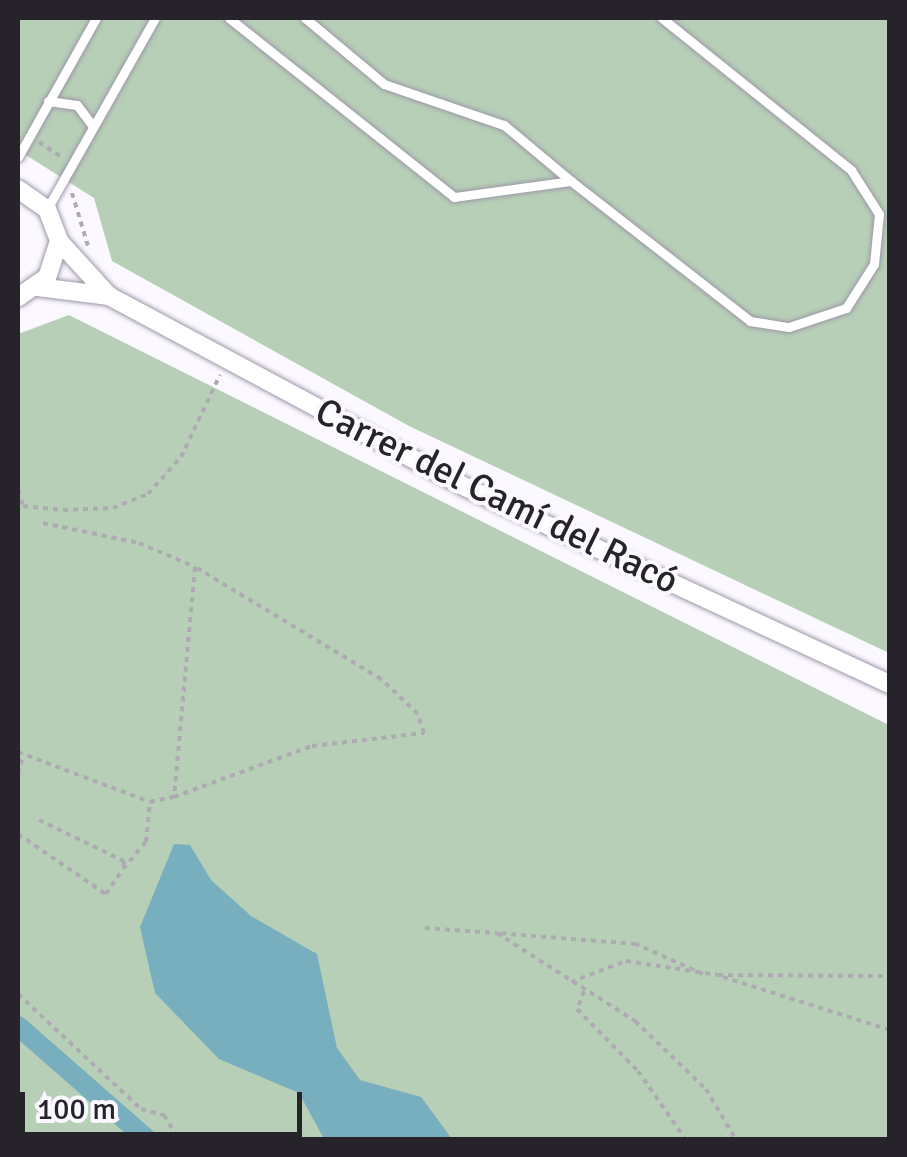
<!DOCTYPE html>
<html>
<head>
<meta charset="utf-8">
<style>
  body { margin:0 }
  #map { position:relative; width:907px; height:1157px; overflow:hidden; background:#fbf8ff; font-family:Signika,sans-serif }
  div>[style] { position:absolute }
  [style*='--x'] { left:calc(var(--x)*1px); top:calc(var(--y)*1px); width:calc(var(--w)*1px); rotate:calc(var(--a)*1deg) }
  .green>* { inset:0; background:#b7cfb7 }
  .water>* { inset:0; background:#78afbe }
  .canal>* { height:20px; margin:-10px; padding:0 10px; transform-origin:10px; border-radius:10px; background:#78afbe }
  .path>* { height:4px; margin-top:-2px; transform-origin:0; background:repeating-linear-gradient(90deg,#adaab1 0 5px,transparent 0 10px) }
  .roads { filter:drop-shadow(0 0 2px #9d97a7) drop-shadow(0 0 2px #9d97a7) }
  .service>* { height:9px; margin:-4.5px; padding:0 4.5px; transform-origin:4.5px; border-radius:4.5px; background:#fff }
  .minor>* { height:18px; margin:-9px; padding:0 9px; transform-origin:9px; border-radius:9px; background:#fff }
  span { translate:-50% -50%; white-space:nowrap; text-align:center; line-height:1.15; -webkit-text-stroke:8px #fbf8ff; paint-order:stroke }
  .street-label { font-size:38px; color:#26242a }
  .frame { position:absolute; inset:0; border:20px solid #26242a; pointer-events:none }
  .scale { position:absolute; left:20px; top:1092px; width:282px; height:45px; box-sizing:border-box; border:5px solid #26242a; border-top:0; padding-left:12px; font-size:30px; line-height:35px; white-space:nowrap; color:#26242a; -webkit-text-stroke:8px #fbf8ff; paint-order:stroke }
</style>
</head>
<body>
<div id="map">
  <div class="green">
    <div style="clip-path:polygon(18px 18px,889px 18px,889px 653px,409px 426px,112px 261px,94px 198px,18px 150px)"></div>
    <div style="clip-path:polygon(69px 315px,889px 725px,889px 1139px,18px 1140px,18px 334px)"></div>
  </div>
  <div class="water">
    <div style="clip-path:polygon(174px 844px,190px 845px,211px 880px,251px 916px,317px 954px,337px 1048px,360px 1080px,421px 1097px,452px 1139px,324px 1139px,299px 1093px,219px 1059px,155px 993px,140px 927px)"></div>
  </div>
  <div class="canal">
    <div style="--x:18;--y:1026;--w:173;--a:41.2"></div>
  </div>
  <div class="path">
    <div style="--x:39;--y:142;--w:25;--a:34"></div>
    <div style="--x:72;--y:193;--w:55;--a:73.2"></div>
    <div style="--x:18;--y:490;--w:17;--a:73"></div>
    <div style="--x:23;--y:506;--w:40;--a:5.7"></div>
    <div style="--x:63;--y:510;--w:50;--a:-2.3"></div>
    <div style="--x:113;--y:508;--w:38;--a:-22"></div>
    <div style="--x:148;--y:494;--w:50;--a:-48.3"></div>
    <div style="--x:181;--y:457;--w:91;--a:-64.6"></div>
    <div style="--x:43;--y:523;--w:98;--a:11.8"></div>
    <div style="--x:139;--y:543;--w:61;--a:23.2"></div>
    <div style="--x:195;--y:567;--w:231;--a:95.2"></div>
    <div style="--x:174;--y:797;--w:147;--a:-20.3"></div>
    <div style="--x:312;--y:746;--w:113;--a:-6.6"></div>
    <div style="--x:424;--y:733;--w:20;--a:-108"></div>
    <div style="--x:418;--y:714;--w:51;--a:-136.6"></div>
    <div style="--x:381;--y:679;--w:217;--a:-148.9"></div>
    <div style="--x:18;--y:752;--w:141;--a:20.7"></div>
    <div style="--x:150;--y:802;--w:25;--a:-12"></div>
    <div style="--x:18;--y:774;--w:20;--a:-75"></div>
    <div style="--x:39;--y:820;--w:94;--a:25.8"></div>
    <div style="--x:124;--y:861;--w:8;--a:97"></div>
    <div style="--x:123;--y:869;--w:35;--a:-50"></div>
    <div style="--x:146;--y:842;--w:40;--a:-84.3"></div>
    <div style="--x:18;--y:834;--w:107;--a:34.3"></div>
    <div style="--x:106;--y:894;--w:30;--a:-56"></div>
    <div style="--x:425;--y:928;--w:72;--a:4"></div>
    <div style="--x:703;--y:974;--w:73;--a:-155.9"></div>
    <div style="--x:636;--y:944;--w:139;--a:-175.5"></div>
    <div style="--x:497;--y:933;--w:164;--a:32.5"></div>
    <div style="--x:635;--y:1021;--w:98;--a:43.8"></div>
    <div style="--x:706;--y:1089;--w:59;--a:59.5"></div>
    <div style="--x:723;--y:977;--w:175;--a:17.6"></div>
    <div style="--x:571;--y:982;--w:59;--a:-20.9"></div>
    <div style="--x:626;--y:961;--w:93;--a:8.7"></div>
    <div style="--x:718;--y:975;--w:172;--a:0.3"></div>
    <div style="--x:584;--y:991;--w:19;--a:111"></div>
    <div style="--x:577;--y:1009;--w:87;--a:45.5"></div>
    <div style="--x:638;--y:1071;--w:84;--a:55.2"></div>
    <div style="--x:18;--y:994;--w:168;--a:43.1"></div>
    <div style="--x:141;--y:1109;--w:24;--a:15"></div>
    <div style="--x:164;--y:1115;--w:29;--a:59"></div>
    <div style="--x:786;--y:1140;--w:32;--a:0"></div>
  </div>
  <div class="roads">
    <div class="service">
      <div style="--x:229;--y:18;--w:288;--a:38.5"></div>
      <div style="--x:454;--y:197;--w:118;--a:-7.8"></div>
      <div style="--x:571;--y:181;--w:227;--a:38"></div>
      <div style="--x:750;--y:321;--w:39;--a:9"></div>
      <div style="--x:789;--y:327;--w:60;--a:-18.4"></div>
      <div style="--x:846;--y:308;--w:52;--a:-57.5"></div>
      <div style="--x:874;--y:264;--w:50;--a:-84.3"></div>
      <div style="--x:879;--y:214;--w:52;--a:-122.5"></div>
      <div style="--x:851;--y:170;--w:243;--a:-141.2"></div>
      <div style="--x:305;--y:18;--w:103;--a:39.9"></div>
      <div style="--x:384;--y:84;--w:127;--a:18.9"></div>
      <div style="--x:504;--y:125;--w:87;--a:39.9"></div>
      <div style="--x:48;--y:101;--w:29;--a:8"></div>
      <div style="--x:77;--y:105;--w:25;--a:53"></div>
      <div style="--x:18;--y:157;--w:159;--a:-60.7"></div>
      <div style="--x:47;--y:209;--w:219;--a:-60.5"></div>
    </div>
    <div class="minor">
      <div style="--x:18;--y:189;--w:35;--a:35"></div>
      <div style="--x:47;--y:209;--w:34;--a:69"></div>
      <div style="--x:59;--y:241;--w:38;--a:108"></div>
      <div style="--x:47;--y:277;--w:35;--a:145"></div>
      <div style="--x:38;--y:287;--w:72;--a:7.2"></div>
      <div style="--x:109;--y:296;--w:74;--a:-132.3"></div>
      <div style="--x:109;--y:296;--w:404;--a:28.2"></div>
      <div style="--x:465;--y:487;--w:468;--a:24.9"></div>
    </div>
  </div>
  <div class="street-label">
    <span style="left:497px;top:496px;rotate:26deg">Carrer del Camí del Racó</span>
  </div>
  <div class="frame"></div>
  <div class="scale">100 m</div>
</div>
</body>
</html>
